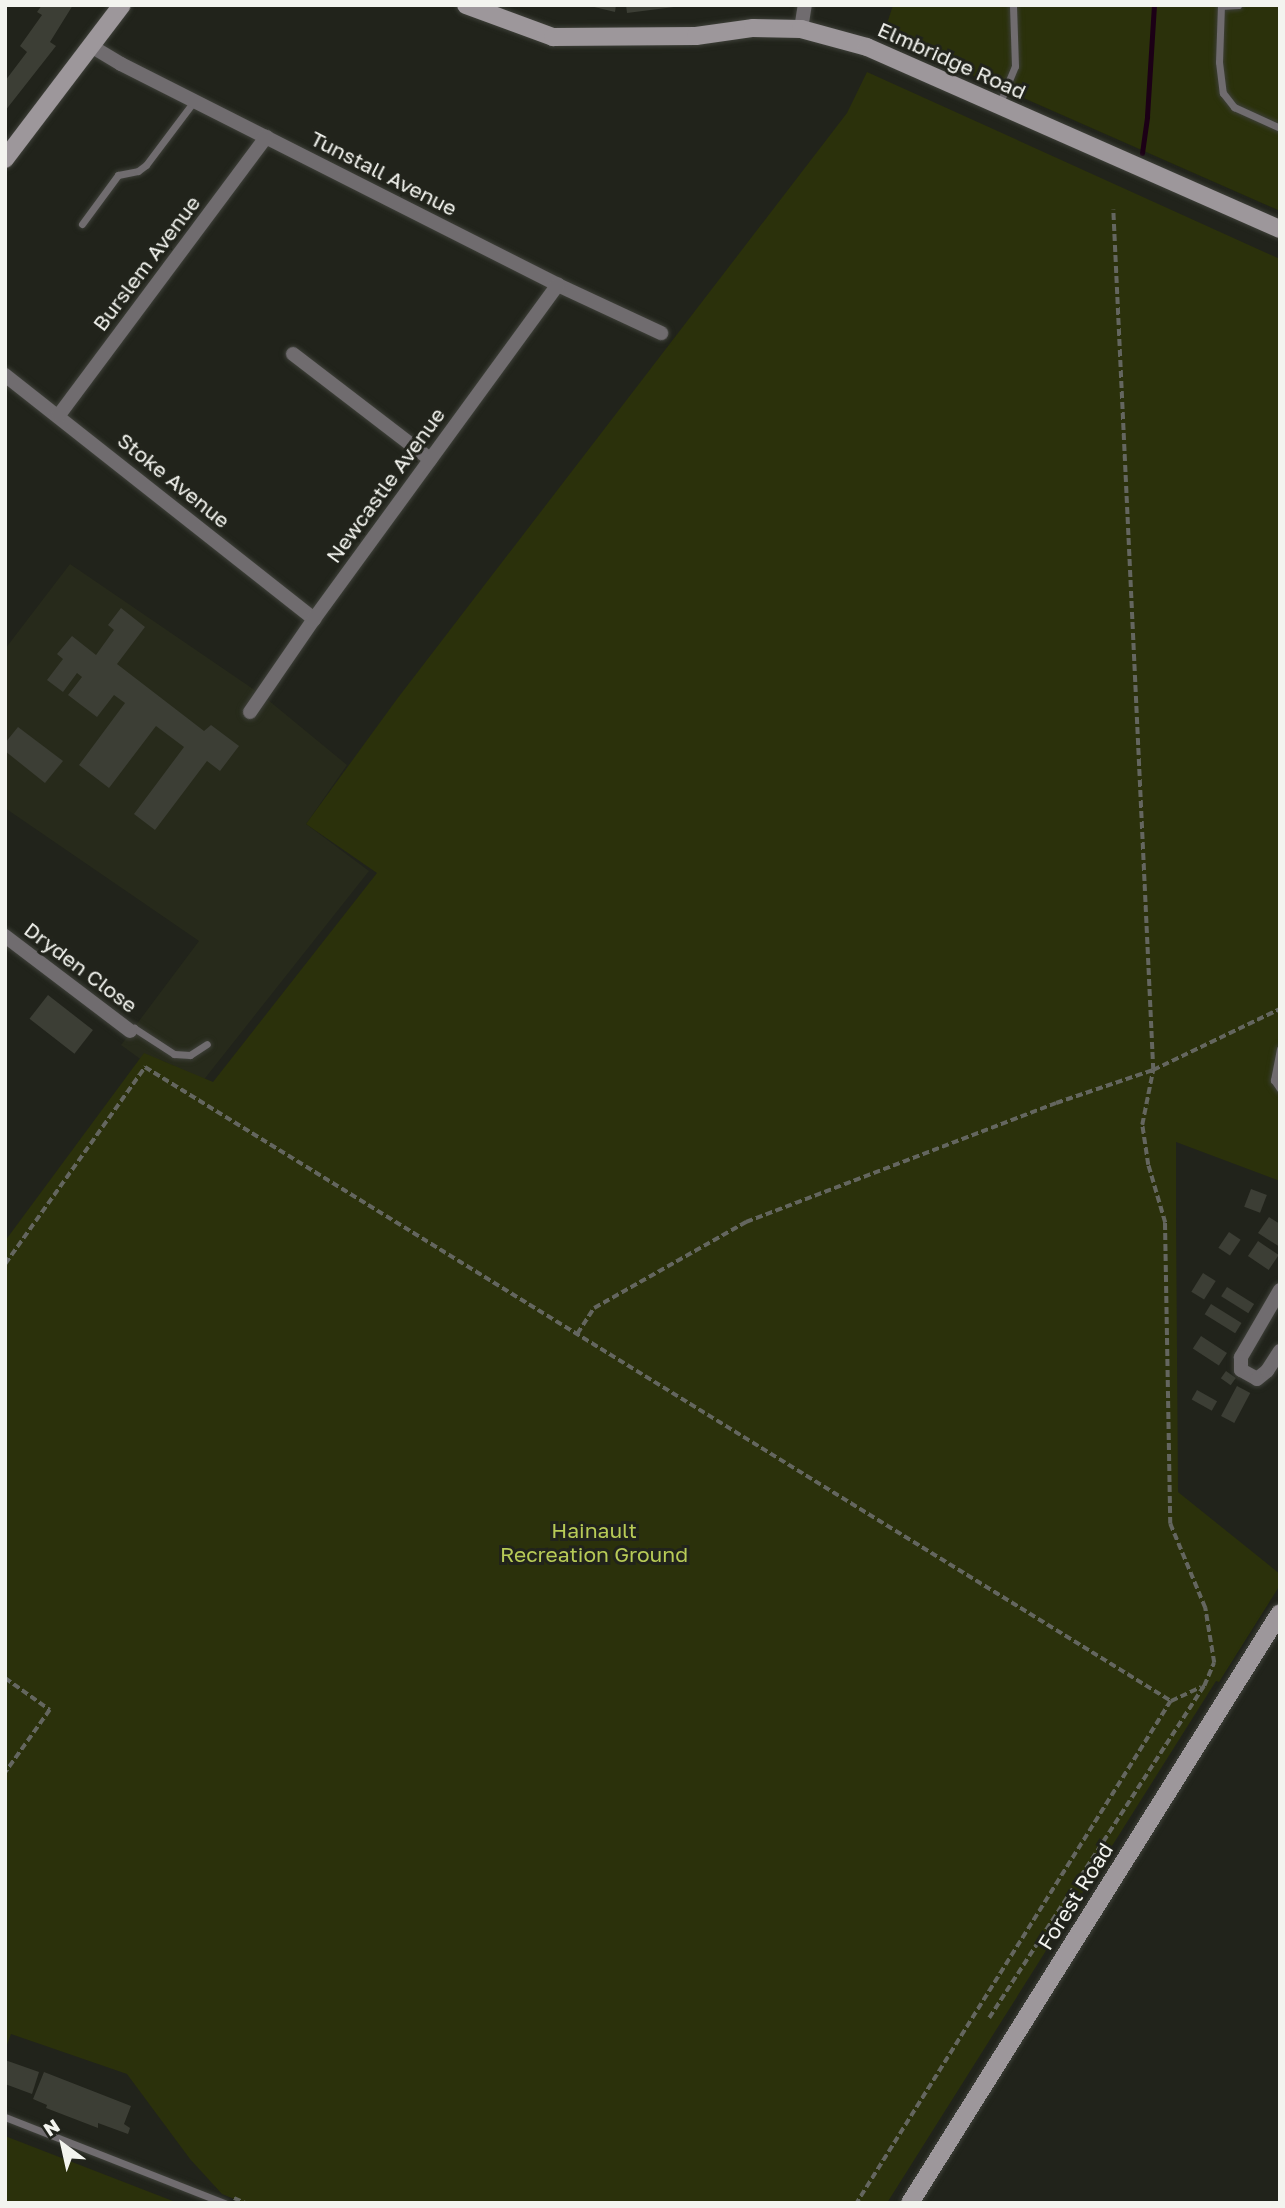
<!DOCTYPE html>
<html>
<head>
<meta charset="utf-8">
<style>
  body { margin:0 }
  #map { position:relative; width:1285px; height:2208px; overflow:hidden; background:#21231b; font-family:"Golos Text",sans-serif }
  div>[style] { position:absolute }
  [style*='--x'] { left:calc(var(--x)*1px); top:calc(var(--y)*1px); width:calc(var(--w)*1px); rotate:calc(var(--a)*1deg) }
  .built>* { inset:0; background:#272a1b }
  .green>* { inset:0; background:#2b310b }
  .stream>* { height:5px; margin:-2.5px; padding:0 2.5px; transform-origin:2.5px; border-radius:2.5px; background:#1c0016 }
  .building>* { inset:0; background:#3c3e35; transform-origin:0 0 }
  .path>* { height:3.5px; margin-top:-1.75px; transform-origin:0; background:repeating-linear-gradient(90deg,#64665f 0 7px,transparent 0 10.5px) }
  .roads { filter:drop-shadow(0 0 2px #3e4039) drop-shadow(0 0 2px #3e4039) }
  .lane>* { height:7px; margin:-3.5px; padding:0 3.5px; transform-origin:3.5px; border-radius:3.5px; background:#706c6f }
  .street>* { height:14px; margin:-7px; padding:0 7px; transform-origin:7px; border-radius:7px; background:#706c6f }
  .secondary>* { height:18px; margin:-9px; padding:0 9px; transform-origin:9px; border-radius:9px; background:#9d979b }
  span { translate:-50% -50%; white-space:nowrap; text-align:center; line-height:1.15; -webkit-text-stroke:6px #21231b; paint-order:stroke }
  .street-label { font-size:21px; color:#f3f4ef }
  .park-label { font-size:21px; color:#b8cb57 }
  .frame { position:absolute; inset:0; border:7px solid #f3f4ef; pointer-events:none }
  .north { position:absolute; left:28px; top:2110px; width:70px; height:70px; -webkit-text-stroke:5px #21231b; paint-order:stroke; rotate:327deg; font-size:19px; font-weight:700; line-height:28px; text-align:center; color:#f3f4ef }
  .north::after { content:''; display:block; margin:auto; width:24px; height:32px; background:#f3f4ef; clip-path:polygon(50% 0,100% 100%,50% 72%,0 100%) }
</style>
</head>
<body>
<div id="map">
  <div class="built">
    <div style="clip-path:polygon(70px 564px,262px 695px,347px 765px,306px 824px,369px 871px,191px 1096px,121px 1045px,199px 941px,5px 808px,5px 649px)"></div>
  </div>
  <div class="green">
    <div style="clip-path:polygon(893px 5px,1280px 5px,1280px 211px,883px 36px)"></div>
    <div style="clip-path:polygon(867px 72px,1280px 259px,1280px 1181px,1176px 1142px,1176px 1213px,1178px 1492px,1280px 1574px,1280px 1585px,1219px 1682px,1216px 1681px,887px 2203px,244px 2203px,222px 2194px,190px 2159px,127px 2074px,11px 2034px,5px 2050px,5px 1241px,144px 1053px,213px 1082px,377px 873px,306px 824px,397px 699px,847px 113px)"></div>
    <div style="clip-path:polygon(5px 2136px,178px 2203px,5px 2203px)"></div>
  </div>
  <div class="stream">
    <div style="--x:1142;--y:153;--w:37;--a:-82"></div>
    <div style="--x:1147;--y:116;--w:111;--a:-86.4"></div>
  </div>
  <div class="building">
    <div style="clip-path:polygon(42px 5px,73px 5px,50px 42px,56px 46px,5px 111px,5px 81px,27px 52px,20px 46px,42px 15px,37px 12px)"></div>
    <div style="clip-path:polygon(586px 5px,616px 5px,615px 12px)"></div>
    <div style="clip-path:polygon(626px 5px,674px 5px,674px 7px,627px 13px)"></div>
    <div style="clip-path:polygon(121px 608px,145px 627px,117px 664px,204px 731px,211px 725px,239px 746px,220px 771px,207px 761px,155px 830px,134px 814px,184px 747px,156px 726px,109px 788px,79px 765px,125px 703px,114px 695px,97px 717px,68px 695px,82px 677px,77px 673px,63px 692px,47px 680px,63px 659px,57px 654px,72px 636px,96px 655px,114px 630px,108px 625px)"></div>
    <div style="clip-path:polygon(18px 727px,63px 761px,45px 783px,5px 751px,5px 743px)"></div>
    <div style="left:48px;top:995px;width:57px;height:30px;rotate:38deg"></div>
    <div style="left:1251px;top:1189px;width:17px;height:19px;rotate:21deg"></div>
    <div style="clip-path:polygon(1269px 1217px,1280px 1224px,1280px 1247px,1258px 1233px)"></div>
    <div style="left:1229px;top:1232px;width:14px;height:19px;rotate:34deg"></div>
    <div style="left:1258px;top:1241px;width:25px;height:18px;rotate:34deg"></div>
    <div style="left:1203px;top:1273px;width:15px;height:22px;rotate:32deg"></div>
    <div style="left:1227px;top:1287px;width:32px;height:11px;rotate:32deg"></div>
    <div style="left:1211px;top:1304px;width:36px;height:12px;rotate:32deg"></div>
    <div style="left:1201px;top:1336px;width:31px;height:15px;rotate:33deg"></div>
    <div style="left:1226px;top:1371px;width:12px;height:9px;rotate:35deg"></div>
    <div style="left:1237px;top:1386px;width:15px;height:34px;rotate:28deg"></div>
    <div style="left:1197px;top:1390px;width:23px;height:11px;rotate:29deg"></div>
    <div style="clip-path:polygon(5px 2060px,39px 2072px,32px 2094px,5px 2084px)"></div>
    <div style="clip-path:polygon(44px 2072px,131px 2106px,124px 2124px,130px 2128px,128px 2134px,98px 2123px,98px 2128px,46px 2108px,47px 2105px,33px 2099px)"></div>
  </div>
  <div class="path">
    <div style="--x:5;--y:1264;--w:242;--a:-54.6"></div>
    <div style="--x:145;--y:1067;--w:1206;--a:31.71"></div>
    <div style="--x:1171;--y:1701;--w:592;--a:122.03"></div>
    <div style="--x:577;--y:1334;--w:31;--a:-57"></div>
    <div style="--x:594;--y:1308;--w:175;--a:-29.5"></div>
    <div style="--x:746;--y:1222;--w:332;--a:-21"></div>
    <div style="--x:1056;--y:1103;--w:102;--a:-18.8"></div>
    <div style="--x:1153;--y:1070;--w:861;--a:-92.66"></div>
    <div style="--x:5;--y:1678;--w:55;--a:35.4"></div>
    <div style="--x:50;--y:1710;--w:77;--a:125.5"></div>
    <div style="--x:1171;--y:1701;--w:33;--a:-25"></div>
    <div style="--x:989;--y:2018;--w:396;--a:-57.1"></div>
    <div style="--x:1204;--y:1686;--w:25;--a:-67"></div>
    <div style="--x:1214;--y:1663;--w:56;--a:-99.3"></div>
    <div style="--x:1205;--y:1608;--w:91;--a:-112.6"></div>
    <div style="--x:1170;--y:1524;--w:301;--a:-91"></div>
    <div style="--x:1165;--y:1223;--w:60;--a:-106.3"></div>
    <div style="--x:1148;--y:1165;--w:40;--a:-98.5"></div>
    <div style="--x:1142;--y:1125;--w:56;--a:-78.7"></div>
    <div style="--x:1153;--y:1070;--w:141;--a:-25.7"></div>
    <div style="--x:234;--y:2198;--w:12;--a:24"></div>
  </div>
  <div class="roads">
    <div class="lane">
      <div style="--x:1221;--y:5;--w:57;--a:92"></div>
      <div style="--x:1219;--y:62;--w:31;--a:83"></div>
      <div style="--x:1223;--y:93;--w:18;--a:52"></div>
      <div style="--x:1234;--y:107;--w:51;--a:24.5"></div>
      <div style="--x:1221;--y:6;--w:17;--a:-3"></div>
      <div style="--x:999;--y:105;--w:42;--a:-67.7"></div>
      <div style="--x:1015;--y:66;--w:61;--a:-91.9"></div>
      <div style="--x:82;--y:224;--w:61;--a:-53.7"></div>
      <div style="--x:118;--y:175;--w:20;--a:-11"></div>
      <div style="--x:138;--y:171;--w:10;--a:-37"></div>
      <div style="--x:146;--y:165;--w:80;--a:-53.1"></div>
      <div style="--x:131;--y:1030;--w:4;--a:-34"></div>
      <div style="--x:134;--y:1028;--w:48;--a:33"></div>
      <div style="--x:174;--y:1054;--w:16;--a:4"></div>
      <div style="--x:190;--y:1055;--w:20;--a:-33"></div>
      <div style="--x:1280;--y:1049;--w:32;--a:101"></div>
      <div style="--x:1274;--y:1080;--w:11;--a:56"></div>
      <div style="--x:5;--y:2117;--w:236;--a:21.4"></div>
    </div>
    <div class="street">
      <div style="--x:801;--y:29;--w:24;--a:-81"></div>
      <div style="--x:91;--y:46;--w:35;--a:31"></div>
      <div style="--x:121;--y:64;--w:490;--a:26.8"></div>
      <div style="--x:558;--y:285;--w:114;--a:25"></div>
      <div style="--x:293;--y:354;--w:173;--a:37.5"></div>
      <div style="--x:5;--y:375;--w:394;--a:38.3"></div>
      <div style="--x:59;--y:415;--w:347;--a:-53.3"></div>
      <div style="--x:250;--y:712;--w:113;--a:-55.5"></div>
      <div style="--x:314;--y:619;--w:414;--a:-53.9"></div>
      <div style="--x:5;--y:936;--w:157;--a:37.2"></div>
      <div style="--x:1280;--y:1290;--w:78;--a:120.2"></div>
      <div style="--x:1241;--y:1357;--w:13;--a:90"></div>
      <div style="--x:1241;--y:1370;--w:18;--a:29"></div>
      <div style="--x:1257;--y:1379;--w:13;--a:-39"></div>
      <div style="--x:1267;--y:1371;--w:24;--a:-57"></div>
    </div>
    <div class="secondary">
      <div style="--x:466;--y:5;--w:93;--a:20.2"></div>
      <div style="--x:553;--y:37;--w:143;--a:-0.4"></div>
      <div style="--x:696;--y:36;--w:58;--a:-8"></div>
      <div style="--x:753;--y:28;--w:48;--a:1.2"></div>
      <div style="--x:801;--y:29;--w:68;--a:15.3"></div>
      <div style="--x:867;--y:47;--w:451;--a:23.8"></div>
      <div style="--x:5;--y:159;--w:193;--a:-52.8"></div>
      <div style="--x:910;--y:2203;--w:696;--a:-57.91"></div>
    </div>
  </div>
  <div class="street-label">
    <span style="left:952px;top:60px;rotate:24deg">Elmbridge Road</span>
    <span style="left:384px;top:173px;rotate:27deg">Tunstall Avenue</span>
    <span style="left:146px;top:263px;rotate:-53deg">Burslem Avenue</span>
    <span style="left:174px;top:480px;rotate:39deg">Stoke Avenue</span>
    <span style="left:385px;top:485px;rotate:-54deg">Newcastle Avenue</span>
    <span style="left:81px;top:967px;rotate:37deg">Dryden Close</span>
    <span style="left:1075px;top:1896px;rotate:-58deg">Forest Road</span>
  </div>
  <div class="park-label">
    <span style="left:594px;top:1542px">Hainault<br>Recreation Ground</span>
  </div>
  <div class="frame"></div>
  <div class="north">N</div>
</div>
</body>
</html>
